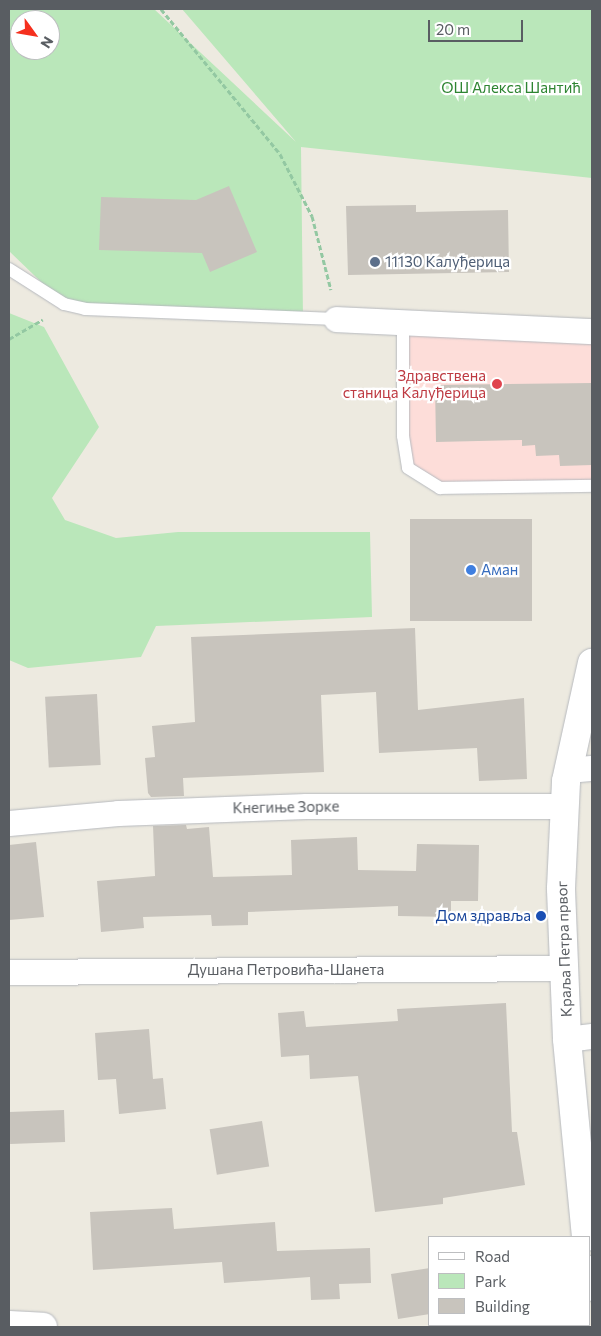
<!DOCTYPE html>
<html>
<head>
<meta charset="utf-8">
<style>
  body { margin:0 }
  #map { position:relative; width:601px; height:1336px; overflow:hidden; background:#edeae0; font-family:Commissioner,sans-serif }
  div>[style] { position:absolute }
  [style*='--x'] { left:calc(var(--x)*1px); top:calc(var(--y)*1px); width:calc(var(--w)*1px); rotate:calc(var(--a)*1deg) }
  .medical>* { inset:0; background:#fdddd9 }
  .green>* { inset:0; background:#bae7ba }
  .building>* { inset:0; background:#c8c4bd; transform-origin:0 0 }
  .path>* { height:3px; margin-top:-1.5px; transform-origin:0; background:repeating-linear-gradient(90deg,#93c8a2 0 5px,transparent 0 7.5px) }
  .roads { filter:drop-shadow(0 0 1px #b6b9be) drop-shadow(0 0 1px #b6b9be) }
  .service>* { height:12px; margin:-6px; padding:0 6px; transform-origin:6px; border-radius:6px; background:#fff }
  .minor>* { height:25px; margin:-12.5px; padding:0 12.5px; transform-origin:12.5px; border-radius:12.5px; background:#fff }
  .tertiary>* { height:28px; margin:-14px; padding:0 14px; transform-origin:14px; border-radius:14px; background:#fff }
  .dots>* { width:14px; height:14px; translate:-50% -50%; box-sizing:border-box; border:2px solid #fff; border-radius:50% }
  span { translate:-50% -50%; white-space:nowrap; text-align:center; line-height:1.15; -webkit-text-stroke:4.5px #fff; paint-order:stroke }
  .park-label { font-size:15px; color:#2e8532 }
  .service-label { font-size:15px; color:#4e5e75 }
  .left { translate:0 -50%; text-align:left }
  .health-label { font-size:15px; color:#be3a42 }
  .right { translate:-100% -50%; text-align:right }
  .shop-label { font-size:15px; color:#366cbe }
  .street-label { font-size:15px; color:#595d62 }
  .transit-label { font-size:15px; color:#164399 }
  .frame { position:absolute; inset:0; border:10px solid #595d62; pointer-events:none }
  .legend { position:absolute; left:428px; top:1236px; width:162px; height:90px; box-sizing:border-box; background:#fff; border:1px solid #bdbec0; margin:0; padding:6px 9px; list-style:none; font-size:15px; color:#595d62 }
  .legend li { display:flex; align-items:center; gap:10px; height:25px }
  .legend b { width:25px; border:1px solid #bdbec0 }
  .north { position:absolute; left:10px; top:10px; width:50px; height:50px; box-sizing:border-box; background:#fff; border:1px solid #bdbec0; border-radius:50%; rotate:122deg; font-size:14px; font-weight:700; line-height:20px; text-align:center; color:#595d62 }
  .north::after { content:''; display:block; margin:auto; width:18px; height:22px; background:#f5301e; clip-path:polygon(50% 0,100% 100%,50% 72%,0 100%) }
  .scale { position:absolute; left:428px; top:20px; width:95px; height:22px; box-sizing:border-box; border:2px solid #595d62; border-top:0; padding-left:6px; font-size:15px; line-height:18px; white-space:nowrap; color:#595d62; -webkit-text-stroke:4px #fff; paint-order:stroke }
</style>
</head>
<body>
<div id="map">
  <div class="medical">
    <div style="clip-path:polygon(403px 321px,592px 331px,592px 486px,440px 488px,408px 468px)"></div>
  </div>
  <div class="green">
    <div style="clip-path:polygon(evenodd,9px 9px,154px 9px,296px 142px,182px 9px,592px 9px,592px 178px,301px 147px,303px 318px,64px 304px,9px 251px,9px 9px,20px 20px,50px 20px,50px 50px,20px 50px,20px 20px)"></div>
    <div style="clip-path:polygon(9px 313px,44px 327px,99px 427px,52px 498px,65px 520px,116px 538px,178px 532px,370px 532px,372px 617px,156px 626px,141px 657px,28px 668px,9px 660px)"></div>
  </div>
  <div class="building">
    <div style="clip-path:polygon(229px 186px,257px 252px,210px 272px,202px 253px,99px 250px,101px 197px,196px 200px)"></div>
    <div style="clip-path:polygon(416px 205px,416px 212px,508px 210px,509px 272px,348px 275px,346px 206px)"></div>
    <div style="clip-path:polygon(592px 383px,592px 465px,560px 466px,559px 455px,536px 456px,535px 445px,522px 446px,522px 440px,436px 442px,435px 385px)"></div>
    <div style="left:410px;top:519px;width:122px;height:102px"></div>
    <div style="clip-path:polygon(415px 628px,418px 710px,524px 698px,527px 779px,479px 781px,477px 748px,379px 753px,376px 692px,321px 695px,324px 772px,183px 778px,184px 796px,151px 797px,148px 793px,145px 758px,155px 757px,152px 726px,195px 722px,191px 637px)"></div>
    <div style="left:97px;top:694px;width:71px;height:52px;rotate:87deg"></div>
    <div style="clip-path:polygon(186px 825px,187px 829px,209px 827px,213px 877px,292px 875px,291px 840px,357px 837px,358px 870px,416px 871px,417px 844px,479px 845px,478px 901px,451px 901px,451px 917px,398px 916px,398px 906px,248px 912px,248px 925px,212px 926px,211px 915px,143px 917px,144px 928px,101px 932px,97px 881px,155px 876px,153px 826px)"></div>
    <div style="clip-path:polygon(36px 842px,44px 917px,9px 920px,9px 845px)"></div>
    <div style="clip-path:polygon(506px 1003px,512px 1132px,517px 1132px,525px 1185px,443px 1198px,443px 1204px,375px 1212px,358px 1076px,310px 1079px,309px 1055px,281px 1057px,278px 1013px,304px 1011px,306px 1027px,398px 1021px,397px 1009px)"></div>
    <div style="clip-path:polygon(149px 1029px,153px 1079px,163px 1078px,166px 1109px,119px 1114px,116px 1079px,98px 1080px,95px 1033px)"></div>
    <div style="left:64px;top:1110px;width:32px;height:55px;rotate:88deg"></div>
    <div style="left:262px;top:1121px;width:46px;height:53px;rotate:81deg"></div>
    <div style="clip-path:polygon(172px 1208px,174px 1229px,275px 1222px,277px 1251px,370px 1248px,371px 1283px,339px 1284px,340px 1299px,311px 1300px,310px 1277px,224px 1283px,222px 1262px,93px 1270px,90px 1212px)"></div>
    <div style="clip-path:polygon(430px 1268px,430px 1314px,398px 1319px,391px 1274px)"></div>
  </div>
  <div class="path">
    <div style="--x:161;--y:9;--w:188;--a:50.6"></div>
    <div style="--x:280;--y:154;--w:70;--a:62.7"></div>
    <div style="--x:312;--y:216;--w:76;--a:75.6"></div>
    <div style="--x:9;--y:339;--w:39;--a:-30"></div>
  </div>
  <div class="roads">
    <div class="service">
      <div style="--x:9;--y:269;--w:65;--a:32.5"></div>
      <div style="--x:64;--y:304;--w:22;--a:13"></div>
      <div style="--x:85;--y:309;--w:251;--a:2.3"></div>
      <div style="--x:403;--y:321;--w:115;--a:90"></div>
      <div style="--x:403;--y:436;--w:32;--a:81"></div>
      <div style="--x:408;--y:468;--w:38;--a:32"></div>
      <div style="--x:440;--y:488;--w:152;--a:-0.8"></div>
    </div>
    <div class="minor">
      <div style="--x:336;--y:319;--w:256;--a:2.7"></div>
      <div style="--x:568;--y:770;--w:24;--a:-5"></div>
      <div style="--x:9;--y:823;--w:109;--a:-5.2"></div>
      <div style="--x:118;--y:813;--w:188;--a:-2.1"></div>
      <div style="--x:306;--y:806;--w:258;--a:0"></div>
      <div style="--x:9;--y:972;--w:554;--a:-0.41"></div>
      <div style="--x:567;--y:1039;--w:25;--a:-7"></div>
    </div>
    <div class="tertiary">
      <div style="--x:586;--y:1237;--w:199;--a:-95.5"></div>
      <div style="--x:567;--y:1039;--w:151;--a:-92.3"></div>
      <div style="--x:561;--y:888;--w:107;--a:-87.3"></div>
      <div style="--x:566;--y:781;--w:121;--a:-77.6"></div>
      <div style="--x:590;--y:1270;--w:17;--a:83"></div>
      <div style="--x:9;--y:1325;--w:34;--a:3"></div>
    </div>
  </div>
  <div class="dots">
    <div style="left:375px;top:262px;background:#5c6f8a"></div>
    <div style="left:497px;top:384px;background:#e0444e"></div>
    <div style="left:471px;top:570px;background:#3f7fe0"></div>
    <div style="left:541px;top:916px;background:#1a4fb4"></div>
  </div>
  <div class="park-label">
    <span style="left:511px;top:88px">ОШ Алекса Шантић</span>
  </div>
  <div class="service-label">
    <span class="left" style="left:385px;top:262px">11130 Калуђерица</span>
  </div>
  <div class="health-label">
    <span class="right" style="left:486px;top:384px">Здравствена<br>станица Калуђерица</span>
  </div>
  <div class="shop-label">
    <span class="left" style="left:481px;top:570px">Аман</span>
  </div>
  <div class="street-label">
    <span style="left:286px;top:807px;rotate:-1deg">Кнегиње Зорке</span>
    <span style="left:564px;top:949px;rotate:-92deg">Краља Петра првог</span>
    <span style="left:286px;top:970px">Душана Петровића-Шанета</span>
  </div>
  <div class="transit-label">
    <span class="right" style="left:531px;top:916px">Дом здравља</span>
  </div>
  <div class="frame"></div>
  <ul class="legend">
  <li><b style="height:6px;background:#fff"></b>Road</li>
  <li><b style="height:14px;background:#bae7ba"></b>Park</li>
  <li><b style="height:14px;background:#c8c4bd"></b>Building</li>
  </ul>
  <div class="north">N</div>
  <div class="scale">20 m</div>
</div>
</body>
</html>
